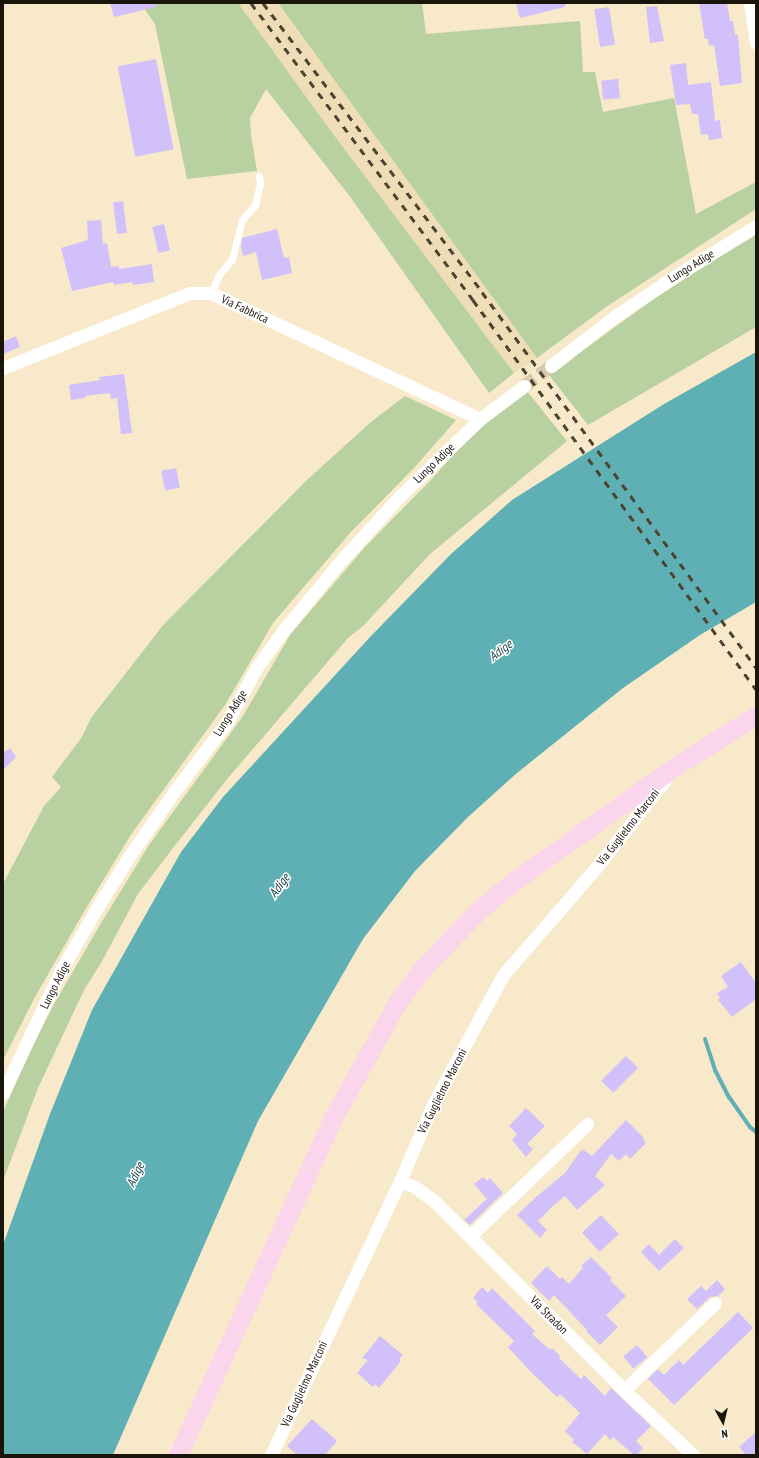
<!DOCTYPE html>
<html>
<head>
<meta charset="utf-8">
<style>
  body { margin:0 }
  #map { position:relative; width:759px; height:1458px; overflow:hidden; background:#f7e9c9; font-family:"PT Sans Narrow",sans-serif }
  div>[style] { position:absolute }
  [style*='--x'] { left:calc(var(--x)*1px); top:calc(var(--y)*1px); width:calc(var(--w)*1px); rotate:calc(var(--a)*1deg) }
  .built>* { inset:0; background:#eeddb6 }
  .green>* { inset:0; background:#b9d0a1 }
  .water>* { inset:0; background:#5fb0b4 }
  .stream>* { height:4px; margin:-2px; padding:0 2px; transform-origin:2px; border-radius:2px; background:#5fb0b4 }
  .building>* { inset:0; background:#d1c0f9; transform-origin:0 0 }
  .minor-tunnel>* { height:13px; margin-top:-6.5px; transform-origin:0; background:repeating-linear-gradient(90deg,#d6c9ac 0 13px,transparent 0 19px) }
  .service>* { height:7px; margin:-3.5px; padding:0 3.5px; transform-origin:3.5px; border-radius:3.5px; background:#fff }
  .minor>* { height:13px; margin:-6.5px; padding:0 6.5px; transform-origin:6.5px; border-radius:6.5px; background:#fff }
  .secondary>* { height:19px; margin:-9.5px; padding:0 9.5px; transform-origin:9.5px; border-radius:9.5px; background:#fbd5eb }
  .rail>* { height:3px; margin-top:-1.5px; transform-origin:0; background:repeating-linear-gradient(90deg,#4b4434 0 7px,transparent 0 14px) }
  span { translate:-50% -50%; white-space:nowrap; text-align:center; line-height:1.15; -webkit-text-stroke:3px #fff; paint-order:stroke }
  .street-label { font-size:12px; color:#1a150a }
  .water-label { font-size:13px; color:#1e4547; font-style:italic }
  .frame { position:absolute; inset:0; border:4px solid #1a150a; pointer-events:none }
  .north { position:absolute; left:703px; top:1402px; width:40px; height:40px; -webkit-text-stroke:3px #fff; paint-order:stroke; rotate:172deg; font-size:11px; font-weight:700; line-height:16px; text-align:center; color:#1a150a }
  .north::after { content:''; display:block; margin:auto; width:14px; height:18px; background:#1a150a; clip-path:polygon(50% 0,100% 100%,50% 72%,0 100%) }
</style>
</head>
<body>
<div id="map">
  <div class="built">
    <div style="clip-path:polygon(238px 3px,280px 3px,278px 4px,537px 358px,514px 373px,336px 138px)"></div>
  </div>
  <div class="green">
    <div style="clip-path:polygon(140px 3px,238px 3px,336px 138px,514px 373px,489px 393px,351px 198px,266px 89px,250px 118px,251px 135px,257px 171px,187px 179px,155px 24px)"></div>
    <div style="clip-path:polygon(278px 3px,422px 3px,426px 34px,580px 21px,583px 72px,595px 72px,603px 112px,674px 98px,696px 214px,756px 182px,756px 209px,606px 307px,537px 358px)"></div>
    <div style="clip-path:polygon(756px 233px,756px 327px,588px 425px,549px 375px,655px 298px)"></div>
    <div style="clip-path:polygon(527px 391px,567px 441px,430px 554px,363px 626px,348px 638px,228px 778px,173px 848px,138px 894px,101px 963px,84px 990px,38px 1088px,3px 1181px,3px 1112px,31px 1049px,53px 1006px,100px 925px,149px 845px,243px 716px,290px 635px,365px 547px,430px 481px,480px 425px)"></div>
    <div style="clip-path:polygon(405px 396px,456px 420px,415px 467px,350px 533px,273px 623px,225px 705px,132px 833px,82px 915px,35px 997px,3px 1060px,3px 884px,44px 806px,61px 787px,52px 777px,82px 737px,91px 718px,164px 624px,308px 479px,371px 422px)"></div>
  </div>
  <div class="water">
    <div style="clip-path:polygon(756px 352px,756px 602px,700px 635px,623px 688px,517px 773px,468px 817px,415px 871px,363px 939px,258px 1121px,113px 1455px,3px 1455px,3px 1245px,50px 1114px,92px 1010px,181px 852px,223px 797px,371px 636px,451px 554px,512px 500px,664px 404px)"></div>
  </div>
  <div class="stream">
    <div style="--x:705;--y:1039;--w:33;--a:72"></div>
    <div style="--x:715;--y:1070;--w:30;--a:63"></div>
    <div style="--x:729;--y:1097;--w:37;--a:55"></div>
    <div style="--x:750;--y:1127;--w:8;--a:40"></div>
  </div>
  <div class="building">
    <div style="clip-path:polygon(110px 3px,156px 3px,156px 7px,114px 17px)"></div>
    <div style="clip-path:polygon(516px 3px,565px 3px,565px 7px,520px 18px)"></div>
    <div style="clip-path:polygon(699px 3px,727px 3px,730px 21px,733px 21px,735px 35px,738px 35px,742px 83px,720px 86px,714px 45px,709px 46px,708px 39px,705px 39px)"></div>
    <div style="clip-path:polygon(657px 6px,664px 41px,650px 43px,646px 7px)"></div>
    <div style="left:609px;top:7px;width:38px;height:15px;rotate:81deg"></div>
    <div style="left:156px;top:59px;width:92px;height:39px;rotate:79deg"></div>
    <div style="clip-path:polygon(686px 63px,688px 85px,711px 82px,715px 121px,720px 120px,722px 138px,709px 140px,708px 134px,701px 135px,698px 114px,692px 114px,690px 104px,676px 105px,670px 65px)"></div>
    <div style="left:618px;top:79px;width:19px;height:17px;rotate:84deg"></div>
    <div style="left:123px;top:201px;width:32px;height:10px;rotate:83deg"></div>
    <div style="clip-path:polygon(101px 220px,103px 244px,107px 243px,111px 267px,119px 266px,119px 269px,152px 264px,154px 282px,133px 285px,132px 282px,114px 285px,113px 282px,72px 291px,61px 248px,88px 240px,87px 221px)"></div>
    <div style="left:164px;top:224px;width:27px;height:12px;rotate:77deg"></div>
    <div style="clip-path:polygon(277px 229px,284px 258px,289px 257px,292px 273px,262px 280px,256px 252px,243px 256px,241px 246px,242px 238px)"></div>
    <div style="clip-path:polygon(16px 336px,20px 347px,3px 354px,3px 342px)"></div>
    <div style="clip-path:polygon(124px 374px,132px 433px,121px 434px,117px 398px,111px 399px,110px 393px,85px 396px,85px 398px,71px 400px,69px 385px,100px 380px,99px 377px)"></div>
    <div style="left:176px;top:468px;width:20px;height:15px;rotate:79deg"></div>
    <div style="clip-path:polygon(10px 748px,16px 757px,3px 770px,3px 753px)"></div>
    <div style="clip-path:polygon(741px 962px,756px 983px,756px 999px,732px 1017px,718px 1000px,720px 998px,717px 993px,728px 987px,721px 976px)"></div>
    <div style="left:626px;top:1056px;width:17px;height:35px;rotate:45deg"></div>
    <div style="clip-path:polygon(526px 1108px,545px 1126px,527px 1144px,533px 1149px,526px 1157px,512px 1140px,517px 1134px,509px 1126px)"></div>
    <div style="clip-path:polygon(626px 1120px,644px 1138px,643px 1140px,646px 1143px,630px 1159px,626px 1154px,619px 1161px,611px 1154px,595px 1176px,605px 1185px,577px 1210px,565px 1196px,553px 1206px,538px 1221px,547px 1230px,540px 1238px,517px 1215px,535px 1198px,565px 1173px,582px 1149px,592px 1156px)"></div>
    <div style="clip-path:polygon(483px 1177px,487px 1181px,490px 1178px,503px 1193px,470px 1225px,464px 1220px,487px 1199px,474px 1184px)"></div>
    <div style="left:601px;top:1215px;width:26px;height:26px;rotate:47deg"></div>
    <div style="clip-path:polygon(675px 1239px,684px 1248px,659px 1271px,641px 1252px,649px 1244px,659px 1255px)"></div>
    <div style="clip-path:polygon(591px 1257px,612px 1278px,610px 1280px,626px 1296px,606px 1315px,618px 1327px,600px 1345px,586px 1331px,587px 1330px,554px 1295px,549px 1301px,531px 1283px,547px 1266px,560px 1279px,562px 1277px,569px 1284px,583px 1268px,581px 1266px)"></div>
    <div style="clip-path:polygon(717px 1280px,725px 1289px,718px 1296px,710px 1297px,697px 1309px,687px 1299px,701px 1286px,706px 1291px)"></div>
    <div style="clip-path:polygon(482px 1287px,488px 1293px,492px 1288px,535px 1331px,532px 1334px,550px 1350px,552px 1348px,560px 1356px,559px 1358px,581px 1379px,584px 1375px,605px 1396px,611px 1388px,651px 1426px,636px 1441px,643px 1448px,637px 1455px,634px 1455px,613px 1437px,610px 1440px,605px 1434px,587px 1454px,572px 1442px,574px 1440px,565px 1431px,580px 1413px,560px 1394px,557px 1397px,530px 1371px,508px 1347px,514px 1341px,476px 1304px,478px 1302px,473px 1298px)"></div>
    <div style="clip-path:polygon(738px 1312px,753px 1328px,674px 1405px,648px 1379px,658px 1369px,664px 1375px,679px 1360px,683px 1365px)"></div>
    <div style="clip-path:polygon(380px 1336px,403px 1355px,399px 1359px,401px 1361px,379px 1388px,375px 1384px,373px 1387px,357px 1373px,368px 1360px,362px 1358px)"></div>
    <div style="left:637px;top:1345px;width:16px;height:18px;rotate:50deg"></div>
    <div style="clip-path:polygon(312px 1419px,337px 1441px,325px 1455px,297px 1455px,287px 1446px)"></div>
    <div style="clip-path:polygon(756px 1432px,756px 1455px,746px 1455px,739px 1447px)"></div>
  </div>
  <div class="minor-tunnel">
    <div style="--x:524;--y:386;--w:34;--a:-37"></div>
  </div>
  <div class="service">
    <div style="--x:211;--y:293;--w:20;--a:-66"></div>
    <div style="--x:219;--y:275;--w:21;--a:-51"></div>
    <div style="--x:232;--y:259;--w:40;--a:-75.6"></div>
    <div style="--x:242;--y:220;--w:20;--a:-49"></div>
    <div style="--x:255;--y:205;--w:22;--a:-77"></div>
    <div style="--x:260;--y:184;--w:8;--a:-97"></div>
  </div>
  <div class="minor">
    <div style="--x:750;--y:3;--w:40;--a:81.5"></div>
    <div style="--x:551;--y:366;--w:80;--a:-37.9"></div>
    <div style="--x:614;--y:317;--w:79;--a:-33.7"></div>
    <div style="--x:680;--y:273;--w:89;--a:-31.7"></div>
    <div style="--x:3;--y:368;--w:201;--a:-21.9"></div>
    <div style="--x:190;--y:293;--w:21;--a:0"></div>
    <div style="--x:211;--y:293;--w:297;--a:25.1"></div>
    <div style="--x:3;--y:1093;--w:136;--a:-64.8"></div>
    <div style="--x:61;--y:970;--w:68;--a:-60"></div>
    <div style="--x:95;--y:911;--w:66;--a:-58"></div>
    <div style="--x:130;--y:855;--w:82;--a:-55"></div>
    <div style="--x:177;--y:788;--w:83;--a:-52.9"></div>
    <div style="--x:227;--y:722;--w:63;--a:-61.4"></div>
    <div style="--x:257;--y:667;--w:44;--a:-54.2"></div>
    <div style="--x:283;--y:631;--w:87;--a:-50.6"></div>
    <div style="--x:338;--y:564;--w:92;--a:-47.6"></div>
    <div style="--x:400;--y:496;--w:111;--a:-43.9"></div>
    <div style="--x:480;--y:419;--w:55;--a:-36.9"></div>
    <div style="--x:400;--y:1181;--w:16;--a:22"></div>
    <div style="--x:415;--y:1187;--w:22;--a:36"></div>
    <div style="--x:433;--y:1200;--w:269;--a:44.8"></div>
    <div style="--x:624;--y:1390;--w:95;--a:43.3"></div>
    <div style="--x:470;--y:1236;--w:162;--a:-43.7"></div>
    <div style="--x:624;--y:1390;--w:126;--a:-43.7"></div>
    <div style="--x:271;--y:1455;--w:303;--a:-64.8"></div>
    <div style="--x:400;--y:1181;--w:84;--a:-66.8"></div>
    <div style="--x:433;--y:1104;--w:147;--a:-61.5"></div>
    <div style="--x:503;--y:975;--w:147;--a:-49.1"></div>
    <div style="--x:599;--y:864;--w:107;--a:-51.8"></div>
  </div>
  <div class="secondary">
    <div style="--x:178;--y:1455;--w:371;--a:-65.3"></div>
    <div style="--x:333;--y:1118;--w:134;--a:-60.9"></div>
    <div style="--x:398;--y:1001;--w:44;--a:-52.4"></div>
    <div style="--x:425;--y:966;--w:76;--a:-46.1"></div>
    <div style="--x:478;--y:911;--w:47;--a:-39.8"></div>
    <div style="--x:514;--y:881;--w:199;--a:-35.4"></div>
    <div style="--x:676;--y:766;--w:95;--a:-32.5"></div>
  </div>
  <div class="rail">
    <div style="--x:251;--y:3;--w:371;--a:53.2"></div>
    <div style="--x:473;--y:300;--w:481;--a:54"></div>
    <div style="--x:263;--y:3;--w:363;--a:52.8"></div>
    <div style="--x:482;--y:292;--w:465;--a:53.9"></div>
  </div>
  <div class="street-label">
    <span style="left:691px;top:266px;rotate:-32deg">Lungo Adige</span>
    <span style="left:245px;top:309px;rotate:25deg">Via Fabbrica</span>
    <span style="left:434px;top:463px;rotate:-44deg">Lungo Adige</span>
    <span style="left:230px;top:713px;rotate:-58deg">Lungo Adige</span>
    <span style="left:628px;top:827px;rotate:-52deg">Via Guglielmo Marconi</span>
    <span style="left:55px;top:985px;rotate:-63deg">Lungo Adige</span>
    <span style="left:442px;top:1091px;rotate:-63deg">Via Guglielmo Marconi</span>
    <span style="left:549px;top:1315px;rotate:45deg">Via Stradon</span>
    <span style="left:304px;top:1384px;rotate:-65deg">Via Guglielmo Marconi</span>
  </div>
  <div class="water-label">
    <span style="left:501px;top:651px;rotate:-37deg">Adige</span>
    <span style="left:280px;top:886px;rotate:-54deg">Adige</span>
    <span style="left:136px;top:1175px;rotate:-65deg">Adige</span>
  </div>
  <div class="frame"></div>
  <div class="north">N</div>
</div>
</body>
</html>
